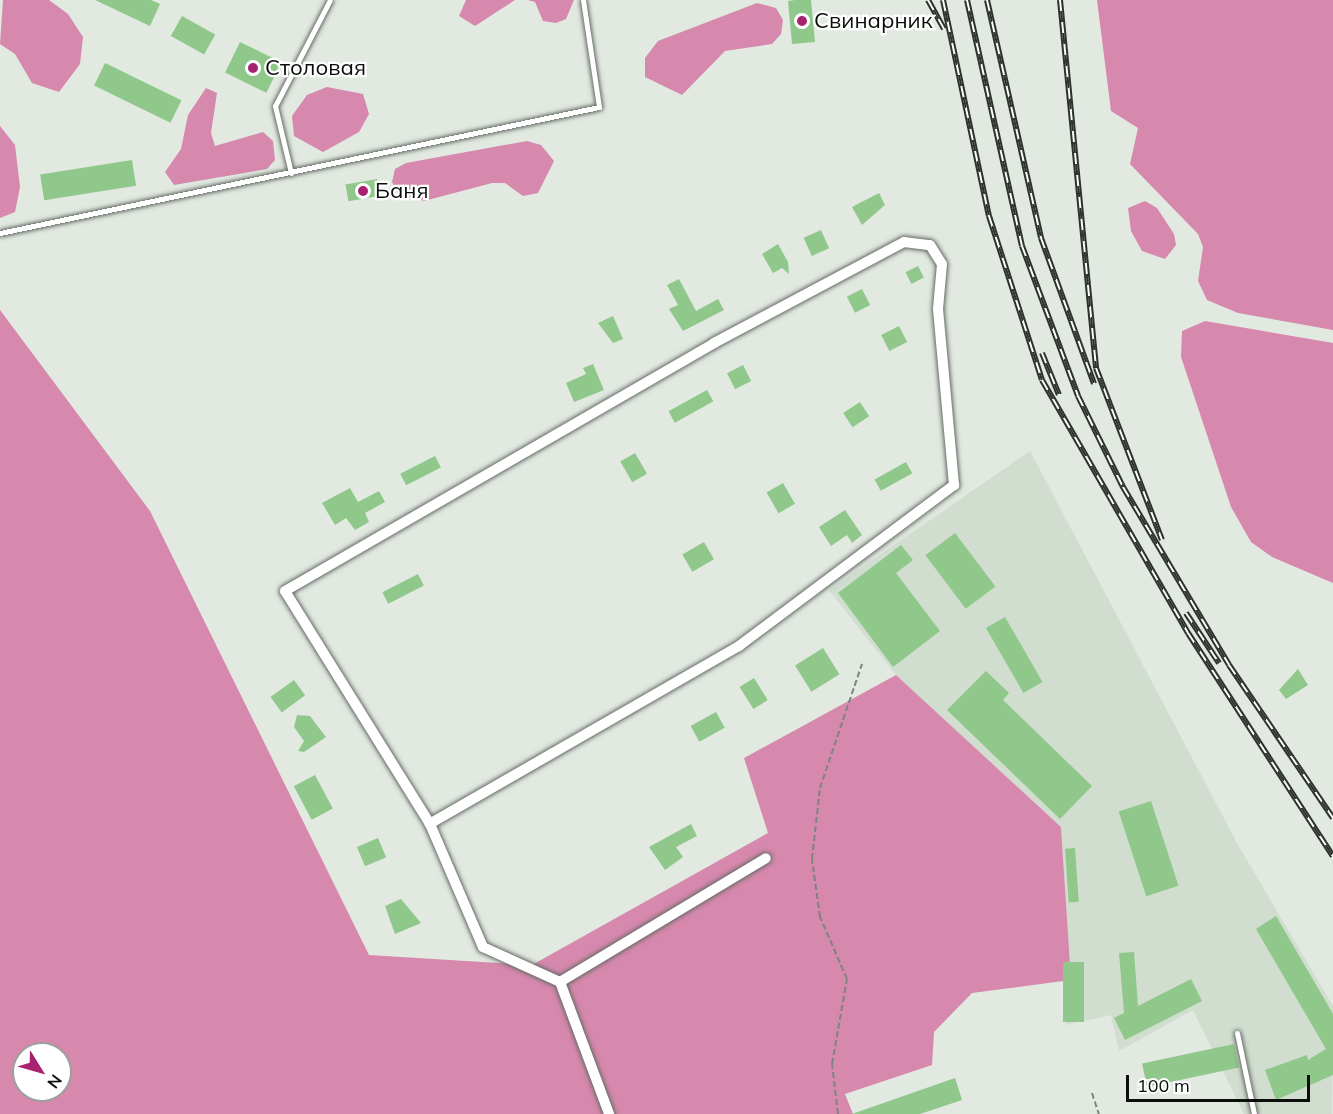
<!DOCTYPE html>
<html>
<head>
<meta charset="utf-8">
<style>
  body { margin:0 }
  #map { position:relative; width:1333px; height:1114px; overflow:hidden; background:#e1e9e1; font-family:Mulish,sans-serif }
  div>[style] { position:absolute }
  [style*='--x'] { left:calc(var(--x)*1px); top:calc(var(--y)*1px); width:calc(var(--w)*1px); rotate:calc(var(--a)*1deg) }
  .built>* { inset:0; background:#d0ddcf }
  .forest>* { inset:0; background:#d688ad }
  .building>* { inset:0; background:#8fc88a; transform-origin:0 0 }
  .path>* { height:2px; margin-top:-1px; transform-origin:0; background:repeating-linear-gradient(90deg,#7e847e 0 6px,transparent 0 9px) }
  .roads { filter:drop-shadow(0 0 2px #666c65) drop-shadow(0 0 2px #666c65) }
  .lane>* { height:5px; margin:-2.5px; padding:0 2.5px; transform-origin:2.5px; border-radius:2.5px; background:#fff }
  .street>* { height:10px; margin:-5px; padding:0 5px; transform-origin:5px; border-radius:5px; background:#fff }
  .rail>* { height:6px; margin-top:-3px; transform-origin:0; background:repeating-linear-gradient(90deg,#fff 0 11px,#2e322e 0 22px); box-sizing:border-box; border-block:2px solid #2e322e }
  .dots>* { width:16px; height:16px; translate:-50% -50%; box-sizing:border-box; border:3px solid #fff; border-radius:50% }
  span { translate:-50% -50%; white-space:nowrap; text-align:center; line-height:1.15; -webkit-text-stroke:4.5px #fff; paint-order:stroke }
  .poi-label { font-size:22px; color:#0b0e0b }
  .left { translate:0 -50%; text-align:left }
  .north { position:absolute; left:12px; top:1042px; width:60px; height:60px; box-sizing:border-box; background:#fff; border:2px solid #9d9f9d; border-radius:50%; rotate:127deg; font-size:16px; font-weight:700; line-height:24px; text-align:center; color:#0b0e0b }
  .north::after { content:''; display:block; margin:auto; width:21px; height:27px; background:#a7236f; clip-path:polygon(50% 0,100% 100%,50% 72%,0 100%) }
  .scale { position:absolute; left:1126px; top:1075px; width:184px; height:27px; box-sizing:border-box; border:3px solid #0b0e0b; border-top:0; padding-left:8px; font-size:18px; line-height:21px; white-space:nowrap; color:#0b0e0b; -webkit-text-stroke:4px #fff; paint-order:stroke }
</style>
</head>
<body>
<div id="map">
  <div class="built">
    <div style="clip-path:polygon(1030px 451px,1238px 845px,1333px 1006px,1332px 1114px,1244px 1114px,1193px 1010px,1119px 1051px,1111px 1015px,1065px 1025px,1071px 980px,1061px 827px,896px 675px,829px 590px)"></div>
  </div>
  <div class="forest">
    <div style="clip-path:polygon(3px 0,49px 0,68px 14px,83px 37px,80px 64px,59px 92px,32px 83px,15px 54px,0 44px)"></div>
    <div style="clip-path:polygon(466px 0,515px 0,475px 26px,459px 16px)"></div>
    <div style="clip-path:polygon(528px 0,574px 0,566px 19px,556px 23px,543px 21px,535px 2px)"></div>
    <div style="clip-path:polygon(1097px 0,1333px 0,1333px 330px,1238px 313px,1207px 300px,1198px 281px,1203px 247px,1198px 234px,1130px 164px,1138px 128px,1111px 111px)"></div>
    <div style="clip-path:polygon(757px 3px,776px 8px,783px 20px,781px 34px,772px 44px,725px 51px,682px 95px,645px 77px,645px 58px,658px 41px)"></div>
    <div style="clip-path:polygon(327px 87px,363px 94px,369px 114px,359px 132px,323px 152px,294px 136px,292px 116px,307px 95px)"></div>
    <div style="clip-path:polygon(206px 88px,217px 93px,211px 133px,215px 146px,263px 132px,273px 141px,275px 160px,267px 169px,174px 185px,165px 172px,181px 149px,188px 115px)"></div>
    <div style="clip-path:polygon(0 126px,15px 145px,20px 187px,15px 212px,0 218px)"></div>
    <div style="clip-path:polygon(527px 141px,541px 145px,554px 161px,538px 193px,523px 196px,505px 183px,492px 183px,424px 201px,398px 193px,392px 182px,395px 169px,406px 163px)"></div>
    <div style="clip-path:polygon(1145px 201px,1157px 208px,1174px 234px,1176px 245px,1165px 259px,1142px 251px,1131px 231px,1128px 208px)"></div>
    <div style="clip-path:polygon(evenodd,0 310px,150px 511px,369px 955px,532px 965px,768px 833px,744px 758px,896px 675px,1061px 827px,1071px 980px,972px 993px,934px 1032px,932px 1065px,845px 1094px,853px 1114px,0 1114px,0 310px,24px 1054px,60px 1054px,60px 1090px,24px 1090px,24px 1054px)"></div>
    <div style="clip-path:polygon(1205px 321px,1333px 343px,1333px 583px,1272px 557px,1251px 542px,1231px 507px,1181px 357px,1182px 331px)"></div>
  </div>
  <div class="building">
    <div style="clip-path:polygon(95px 0,151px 0,160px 4px,150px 26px)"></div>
    <div style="clip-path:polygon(795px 0,811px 0,815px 42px,792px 44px,788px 1px)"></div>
    <div style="left:182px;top:16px;width:38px;height:23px;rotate:29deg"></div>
    <div style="left:240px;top:42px;width:46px;height:34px;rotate:26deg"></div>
    <div style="left:105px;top:63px;width:85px;height:25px;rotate:26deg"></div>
    <div style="left:132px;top:160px;width:26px;height:93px;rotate:81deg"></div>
    <div style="left:377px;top:179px;width:17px;height:32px;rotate:80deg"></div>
    <div style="clip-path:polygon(879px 193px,885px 205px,862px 225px,852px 207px)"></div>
    <div style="left:821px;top:230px;width:20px;height:19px;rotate:66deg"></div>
    <div style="clip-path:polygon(778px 244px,788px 262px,789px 274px,782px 268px,773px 273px,762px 254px)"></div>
    <div style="left:918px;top:266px;width:13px;height:14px;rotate:63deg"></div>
    <div style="clip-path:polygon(679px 279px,696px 311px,718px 299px,724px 310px,683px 331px,669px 309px,678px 305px,667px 285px)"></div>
    <div style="left:862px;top:289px;width:18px;height:17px;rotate:63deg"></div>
    <div style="clip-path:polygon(613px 316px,623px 339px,613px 343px,598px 323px)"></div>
    <div style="left:899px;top:326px;width:18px;height:20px;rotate:63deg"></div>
    <div style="clip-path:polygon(593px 364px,604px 390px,574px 402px,566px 383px,586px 374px,583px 368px)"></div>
    <div style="left:743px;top:365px;width:18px;height:18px;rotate:63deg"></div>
    <div style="left:707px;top:390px;width:13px;height:44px;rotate:61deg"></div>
    <div style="left:860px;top:402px;width:17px;height:20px;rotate:57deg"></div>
    <div style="left:635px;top:453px;width:24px;height:17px;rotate:60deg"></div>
    <div style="left:435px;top:456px;width:13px;height:39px;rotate:63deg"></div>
    <div style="left:906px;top:462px;width:13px;height:36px;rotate:61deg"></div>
    <div style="left:783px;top:483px;width:24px;height:19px;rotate:60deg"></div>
    <div style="clip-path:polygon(350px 488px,358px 502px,379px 491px,385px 502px,365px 513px,369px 522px,355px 530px,346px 518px,335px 525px,322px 503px)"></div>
    <div style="clip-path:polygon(845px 510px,862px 535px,852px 543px,847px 535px,831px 546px,819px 527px)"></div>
    <div style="left:955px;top:533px;width:67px;height:37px;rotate:53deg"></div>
    <div style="left:704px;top:542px;width:20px;height:25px;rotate:60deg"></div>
    <div style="clip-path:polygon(901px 545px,913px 560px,896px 573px,940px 631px,893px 667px,838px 593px)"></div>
    <div style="left:418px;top:574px;width:13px;height:40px;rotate:63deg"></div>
    <div style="left:1005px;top:617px;width:75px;height:22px;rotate:60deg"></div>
    <div style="left:823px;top:648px;width:31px;height:33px;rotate:58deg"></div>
    <div style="clip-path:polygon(1298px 669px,1308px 685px,1286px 699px,1279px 690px)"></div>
    <div style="clip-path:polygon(986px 671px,1009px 693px,1003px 700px,1092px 786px,1060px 819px,947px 710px)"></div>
    <div style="left:754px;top:678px;width:26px;height:17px;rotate:58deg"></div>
    <div style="left:294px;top:680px;width:19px;height:29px;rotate:54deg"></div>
    <div style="left:716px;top:712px;width:18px;height:29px;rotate:61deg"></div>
    <div style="clip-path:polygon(297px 715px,310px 716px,326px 737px,304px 752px,298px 751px,304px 741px,294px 727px)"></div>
    <div style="left:315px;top:775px;width:38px;height:24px;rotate:62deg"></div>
    <div style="left:1151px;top:801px;width:89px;height:34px;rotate:72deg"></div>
    <div style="clip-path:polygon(691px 824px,697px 836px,676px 847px,683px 857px,665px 870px,649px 847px)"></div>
    <div style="left:378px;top:838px;width:21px;height:23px;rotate:67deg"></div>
    <div style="left:1075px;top:848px;width:54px;height:10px;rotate:86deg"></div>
    <div style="clip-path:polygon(401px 899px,421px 923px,395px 934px,385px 906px)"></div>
    <div style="clip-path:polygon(1276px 916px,1333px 1014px,1333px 1075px,1276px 1100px,1265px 1070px,1307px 1055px,1308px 1060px,1326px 1049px,1256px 929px)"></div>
    <div style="clip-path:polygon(1134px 952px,1138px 1006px,1191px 979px,1202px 1001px,1125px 1040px,1114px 1018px,1124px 1013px,1119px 953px)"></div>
    <div style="left:1063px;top:962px;width:21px;height:60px"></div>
    <div style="left:1234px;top:1044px;width:24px;height:94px;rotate:78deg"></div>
    <div style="clip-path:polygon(955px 1078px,962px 1100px,920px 1114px,852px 1114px)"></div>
  </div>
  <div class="path">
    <div style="--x:1092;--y:1093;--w:22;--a:72"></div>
    <div style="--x:838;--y:1114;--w:50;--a:-96.8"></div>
    <div style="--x:832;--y:1064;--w:86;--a:-80"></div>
    <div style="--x:847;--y:979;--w:68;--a:-113.5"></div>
    <div style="--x:820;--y:917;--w:59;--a:-97.9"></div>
    <div style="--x:812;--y:859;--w:71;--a:-83.6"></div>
    <div style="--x:820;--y:788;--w:131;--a:-71.3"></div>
  </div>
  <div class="roads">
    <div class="lane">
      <div style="--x:291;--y:173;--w:69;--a:-103.4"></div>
      <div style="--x:275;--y:106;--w:119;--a:-62.6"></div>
      <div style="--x:0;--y:233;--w:612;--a:-11.88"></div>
      <div style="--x:599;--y:107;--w:108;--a:-98.5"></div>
      <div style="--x:1237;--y:1033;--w:83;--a:78.1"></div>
    </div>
    <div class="street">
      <div style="--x:430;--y:824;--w:274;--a:-121.9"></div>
      <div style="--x:285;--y:591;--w:496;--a:-30"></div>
      <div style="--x:714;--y:343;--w:215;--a:-28"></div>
      <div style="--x:904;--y:242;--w:26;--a:7"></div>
      <div style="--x:930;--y:245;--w:22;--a:58"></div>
      <div style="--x:942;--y:264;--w:45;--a:95.1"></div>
      <div style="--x:938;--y:309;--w:177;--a:84.8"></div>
      <div style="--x:954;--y:485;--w:269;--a:143.2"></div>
      <div style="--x:739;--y:646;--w:357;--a:150.1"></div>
      <div style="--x:430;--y:824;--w:134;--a:66.7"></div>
      <div style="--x:483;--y:947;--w:85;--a:24.4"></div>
      <div style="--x:560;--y:982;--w:141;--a:69.6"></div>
      <div style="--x:560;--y:982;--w:240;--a:-31"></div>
    </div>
  </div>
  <div class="rail">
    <div style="--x:928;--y:0;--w:33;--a:61"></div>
    <div style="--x:943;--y:0;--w:221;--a:78"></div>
    <div style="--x:989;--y:216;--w:172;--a:72.1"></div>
    <div style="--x:1042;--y:380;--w:292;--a:60"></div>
    <div style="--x:1188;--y:633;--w:266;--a:57"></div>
    <div style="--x:967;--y:0;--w:252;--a:77.4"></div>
    <div style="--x:1022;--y:246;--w:160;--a:69.5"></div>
    <div style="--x:1078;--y:396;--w:102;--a:63.7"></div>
    <div style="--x:1123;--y:487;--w:207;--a:59.2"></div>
    <div style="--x:1229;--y:665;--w:185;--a:55.8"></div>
    <div style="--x:987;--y:0;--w:244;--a:77.2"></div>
    <div style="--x:1041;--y:238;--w:155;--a:70"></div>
    <div style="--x:1060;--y:0;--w:370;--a:84.4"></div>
    <div style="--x:1096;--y:368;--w:184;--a:69"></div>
    <div style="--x:1042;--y:353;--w:45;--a:68"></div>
    <div style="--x:1186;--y:613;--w:60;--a:56.6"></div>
  </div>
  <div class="dots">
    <div style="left:802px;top:21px;background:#a7236f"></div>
    <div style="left:253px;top:68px;background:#a7236f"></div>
    <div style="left:363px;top:191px;background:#a7236f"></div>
  </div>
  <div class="poi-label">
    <span class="left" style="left:814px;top:21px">Свинарник</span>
    <span class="left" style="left:265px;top:68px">Столовая</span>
    <span class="left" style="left:375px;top:191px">Баня</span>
  </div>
  <div class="north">N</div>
  <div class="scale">100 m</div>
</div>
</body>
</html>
